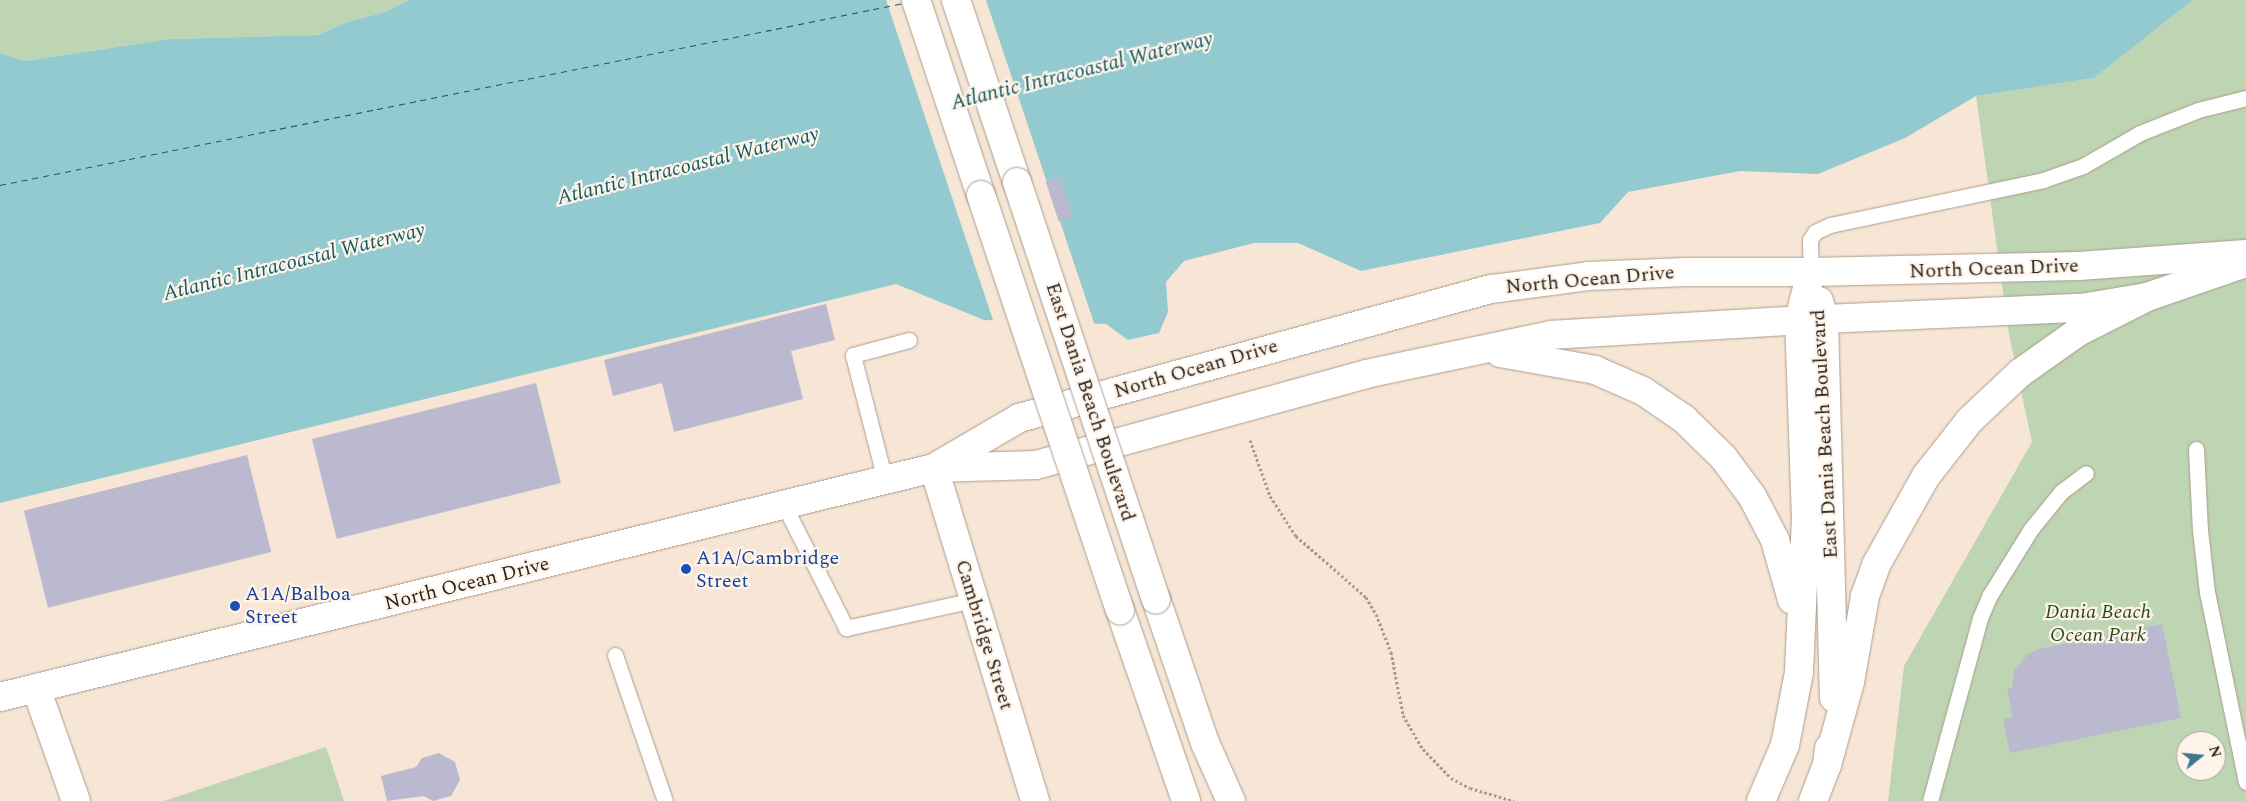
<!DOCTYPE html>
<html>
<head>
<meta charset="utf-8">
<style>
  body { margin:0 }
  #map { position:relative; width:2246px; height:801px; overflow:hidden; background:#f7e6d5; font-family:Spectral,serif }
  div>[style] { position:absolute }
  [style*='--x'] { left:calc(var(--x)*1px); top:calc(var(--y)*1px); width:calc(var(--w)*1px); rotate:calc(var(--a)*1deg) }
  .green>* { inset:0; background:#bdd5b3 }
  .water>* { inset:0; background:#93cad0 }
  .pier>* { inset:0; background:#f7e6d5 }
  .ferry>* { height:1px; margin-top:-0.5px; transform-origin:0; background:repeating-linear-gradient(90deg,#105c64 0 6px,transparent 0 11px) }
  .building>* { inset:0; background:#bbb9cf; transform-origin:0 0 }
  .path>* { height:3px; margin-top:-1.5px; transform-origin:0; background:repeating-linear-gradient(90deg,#a79a8d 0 2.5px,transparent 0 5px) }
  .roads { filter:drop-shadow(0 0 1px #ad9c8d) drop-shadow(0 0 1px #ad9c8d) }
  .lane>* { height:15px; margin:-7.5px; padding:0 7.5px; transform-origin:7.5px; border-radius:7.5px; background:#fff }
  .street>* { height:28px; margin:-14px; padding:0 14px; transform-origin:14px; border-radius:14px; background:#fff }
  .primary>* { height:28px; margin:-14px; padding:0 14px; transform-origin:14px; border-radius:14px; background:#fff }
  .bridges { filter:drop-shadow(0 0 1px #ad9c8d) drop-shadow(0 0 1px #ad9c8d) }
  .primary-bridge>* { height:28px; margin:-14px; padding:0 14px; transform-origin:14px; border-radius:14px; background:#fff }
  .dots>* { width:14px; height:14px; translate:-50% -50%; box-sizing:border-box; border:2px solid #fff4ea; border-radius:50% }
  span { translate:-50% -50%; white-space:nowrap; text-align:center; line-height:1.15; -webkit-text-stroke:4.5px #fff4ea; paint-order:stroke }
  .street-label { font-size:20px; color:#2a241e }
  .transit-label { font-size:20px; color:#164399 }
  .left { translate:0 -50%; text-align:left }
  .park-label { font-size:20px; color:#2b4c19; font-style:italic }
  .water-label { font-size:21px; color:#105c64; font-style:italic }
  .north { position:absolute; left:2176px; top:731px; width:50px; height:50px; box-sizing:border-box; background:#fff4ea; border:1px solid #aaa198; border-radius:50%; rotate:73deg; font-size:14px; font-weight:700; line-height:20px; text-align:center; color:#2a241e }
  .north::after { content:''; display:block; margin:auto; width:18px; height:22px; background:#3c798f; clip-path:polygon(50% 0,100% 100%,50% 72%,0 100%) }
</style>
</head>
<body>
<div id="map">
  <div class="green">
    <div style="clip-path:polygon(0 0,409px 0,385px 12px,347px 22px,318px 35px,170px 39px,25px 61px,0 53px)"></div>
    <div style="clip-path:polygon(evenodd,2193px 0,2246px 0,2246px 801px,1888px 801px,1904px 666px,2032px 442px,2009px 335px,1976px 96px,2094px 78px,2193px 0,2186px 741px,2216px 741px,2216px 771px,2186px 771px,2186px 741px)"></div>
    <div style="clip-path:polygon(326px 747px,344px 801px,164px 801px)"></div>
  </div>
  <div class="water">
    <div style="clip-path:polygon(409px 0,2193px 0,2094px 78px,1976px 96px,1905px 138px,1818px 174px,1740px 171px,1628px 192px,1600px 223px,1361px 271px,1298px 243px,1254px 243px,1184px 261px,1166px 282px,1168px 312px,1159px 333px,1128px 340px,1106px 324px,984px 320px,896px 284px,0 503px,0 53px,25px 61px,170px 39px,318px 35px,347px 22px,385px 12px)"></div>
  </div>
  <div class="pier">
    <div style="clip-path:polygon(886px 0,986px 0,1095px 326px,994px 323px)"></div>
  </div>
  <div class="ferry">
    <div style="--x:0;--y:185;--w:922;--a:-11.38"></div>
  </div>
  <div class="building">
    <div style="left:1060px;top:177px;width:42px;height:15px;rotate:72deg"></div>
    <div style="clip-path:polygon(826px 304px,835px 340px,791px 351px,803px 399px,674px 432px,662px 383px,613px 396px,604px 360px)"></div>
    <div style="left:536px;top:383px;width:103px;height:231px;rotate:76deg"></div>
    <div style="left:247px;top:455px;width:100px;height:230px;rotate:76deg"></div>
    <div style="clip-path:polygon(2162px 624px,2181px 718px,2010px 753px,2003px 719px,2013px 717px,2007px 689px,2012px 688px,2014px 671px,2028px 654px,2039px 649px)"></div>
    <div style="clip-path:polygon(439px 753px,455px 762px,460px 780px,451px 796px,433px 801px,424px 796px,387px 801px,381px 776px,416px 767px,422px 758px)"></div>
  </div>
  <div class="path">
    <div style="--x:1250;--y:440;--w:59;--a:70.3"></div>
    <div style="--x:1270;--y:496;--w:48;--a:57"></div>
    <div style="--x:1296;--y:536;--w:93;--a:41.1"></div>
    <div style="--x:1366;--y:597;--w:20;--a:60"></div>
    <div style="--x:1376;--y:614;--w:41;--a:68.5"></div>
    <div style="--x:1391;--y:652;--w:64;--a:79.2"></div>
    <div style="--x:1403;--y:715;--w:39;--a:60"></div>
    <div style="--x:1423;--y:749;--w:40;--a:46"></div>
    <div style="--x:1451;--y:778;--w:21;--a:28"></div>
    <div style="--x:1470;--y:788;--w:46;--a:16.5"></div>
  </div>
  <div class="roads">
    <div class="lane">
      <div style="--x:1811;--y:272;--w:32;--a:-92"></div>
      <div style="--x:1810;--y:240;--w:9;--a:-58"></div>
      <div style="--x:1815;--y:232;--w:17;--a:-25"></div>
      <div style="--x:1830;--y:225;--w:218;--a:-11.9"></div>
      <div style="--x:2043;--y:180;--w:42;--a:-19.3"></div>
      <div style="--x:2083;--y:166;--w:66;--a:-30.1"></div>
      <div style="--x:2140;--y:133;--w:62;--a:-21.6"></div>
      <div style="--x:2198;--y:110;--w:49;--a:-14"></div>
      <div style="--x:2196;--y:449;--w:81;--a:87.2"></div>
      <div style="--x:2200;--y:530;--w:62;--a:83.6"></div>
      <div style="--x:2207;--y:592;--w:194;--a:78.4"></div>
      <div style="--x:885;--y:480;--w:129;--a:-104.4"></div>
      <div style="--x:853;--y:355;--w:58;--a:-15"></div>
      <div style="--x:784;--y:505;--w:138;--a:63.2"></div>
      <div style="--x:846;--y:628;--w:130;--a:-12.4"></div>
      <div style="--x:615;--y:655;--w:154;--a:71.1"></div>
      <div style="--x:1930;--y:801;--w:190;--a:-74.7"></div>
      <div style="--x:1980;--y:618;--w:25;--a:-67"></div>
      <div style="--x:1990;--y:595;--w:78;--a:-58.2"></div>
      <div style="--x:2031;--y:529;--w:48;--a:-51"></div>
      <div style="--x:2061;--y:492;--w:31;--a:-37"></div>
    </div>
    <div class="street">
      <div style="--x:1811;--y:272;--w:268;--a:-1.3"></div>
      <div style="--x:2079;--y:266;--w:167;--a:-4.1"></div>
      <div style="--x:1824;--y:319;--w:257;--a:-2.5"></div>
      <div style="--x:2081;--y:308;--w:67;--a:-9.5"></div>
      <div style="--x:2147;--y:297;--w:102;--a:-19"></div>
      <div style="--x:934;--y:468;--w:348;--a:73.1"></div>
      <div style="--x:36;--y:688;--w:120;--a:70.5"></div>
    </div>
    <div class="primary">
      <div style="--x:916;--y:0;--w:206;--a:71.6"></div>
      <div style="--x:956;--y:0;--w:192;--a:71.5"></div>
      <div style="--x:1819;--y:301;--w:19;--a:74"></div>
      <div style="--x:1824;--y:319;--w:379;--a:88.5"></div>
      <div style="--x:1500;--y:353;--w:97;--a:10.1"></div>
      <div style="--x:1595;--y:370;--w:52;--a:23.6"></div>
      <div style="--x:1643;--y:391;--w:50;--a:34.3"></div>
      <div style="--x:1684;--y:419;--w:54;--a:44.3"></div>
      <div style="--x:1723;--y:457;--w:49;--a:53.4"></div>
      <div style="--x:1752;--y:496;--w:50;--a:62.4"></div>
      <div style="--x:1775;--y:540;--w:62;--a:74.2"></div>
      <div style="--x:937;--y:466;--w:95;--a:-30.3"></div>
      <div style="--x:1019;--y:418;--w:490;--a:-15.3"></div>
      <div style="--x:1492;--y:289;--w:97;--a:-7.7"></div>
      <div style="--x:1588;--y:276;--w:98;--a:-2.3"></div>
      <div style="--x:1686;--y:272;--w:125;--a:0"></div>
      <div style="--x:1156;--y:599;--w:152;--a:71.2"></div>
      <div style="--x:1205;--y:743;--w:64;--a:65.9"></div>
      <div style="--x:1120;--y:610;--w:202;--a:70.9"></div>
      <div style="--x:0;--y:697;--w:962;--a:-13.78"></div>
      <div style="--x:934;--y:468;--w:102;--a:-1.7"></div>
      <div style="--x:1036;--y:465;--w:342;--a:-15.4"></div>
      <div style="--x:1366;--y:374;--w:189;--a:-11.9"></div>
      <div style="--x:1551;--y:335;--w:273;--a:-3.4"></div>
      <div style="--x:1827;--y:765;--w:86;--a:-74.5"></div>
      <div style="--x:1850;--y:682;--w:87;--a:-80.1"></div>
      <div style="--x:1865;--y:596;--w:33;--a:-70"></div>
      <div style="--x:1876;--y:565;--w:102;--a:-60.7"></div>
      <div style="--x:1926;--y:476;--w:71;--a:-51.8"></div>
      <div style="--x:1970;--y:420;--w:69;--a:-43.2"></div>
      <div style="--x:2020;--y:373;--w:71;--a:-35.3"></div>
      <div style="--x:2078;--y:332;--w:77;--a:-26.9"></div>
      <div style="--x:1761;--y:801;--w:61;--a:-66.8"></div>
      <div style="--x:1785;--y:745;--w:74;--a:-79.1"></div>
      <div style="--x:1799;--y:672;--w:153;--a:-87.4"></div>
      <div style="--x:1806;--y:519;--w:199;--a:-92"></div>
      <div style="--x:1799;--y:320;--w:49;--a:-76"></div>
      <div style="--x:1813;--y:801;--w:39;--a:-69"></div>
      <div style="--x:1827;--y:765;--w:17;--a:-83"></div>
    </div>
  </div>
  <div class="bridges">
    <div class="primary-bridge">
      <div style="--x:1017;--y:182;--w:440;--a:71.6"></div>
      <div style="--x:981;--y:195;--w:438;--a:71.5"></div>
    </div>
  </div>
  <div class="dots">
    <div style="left:686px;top:569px;background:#1a4fb4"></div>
    <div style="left:235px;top:606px;background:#1a4fb4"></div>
  </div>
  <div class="street-label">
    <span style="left:1994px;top:269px;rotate:-2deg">North Ocean Drive</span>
    <span style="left:1590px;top:280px;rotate:-5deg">North Ocean Drive</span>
    <span style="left:1196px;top:369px;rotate:-16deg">North Ocean Drive</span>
    <span style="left:1090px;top:402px;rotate:72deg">East Dania Beach Boulevard</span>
    <span style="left:1825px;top:434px;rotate:-93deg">East Dania Beach Boulevard</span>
    <span style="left:467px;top:584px;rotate:-14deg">North Ocean Drive</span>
    <span style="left:984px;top:635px;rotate:73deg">Cambridge Street</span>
  </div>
  <div class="transit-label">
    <span class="left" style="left:696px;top:570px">A1A/Cambridge<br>Street</span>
    <span class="left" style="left:245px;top:606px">A1A/Balboa<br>Street</span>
  </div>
  <div class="park-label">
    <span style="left:2098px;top:624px">Dania Beach<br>Ocean Park</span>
  </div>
  <div class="water-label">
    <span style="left:1082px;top:71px;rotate:-14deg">Atlantic Intracoastal Waterway</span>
    <span style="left:688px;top:166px;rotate:-14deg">Atlantic Intracoastal Waterway</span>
    <span style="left:294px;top:262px;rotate:-14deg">Atlantic Intracoastal Waterway</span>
  </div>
  <div class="north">N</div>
</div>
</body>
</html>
